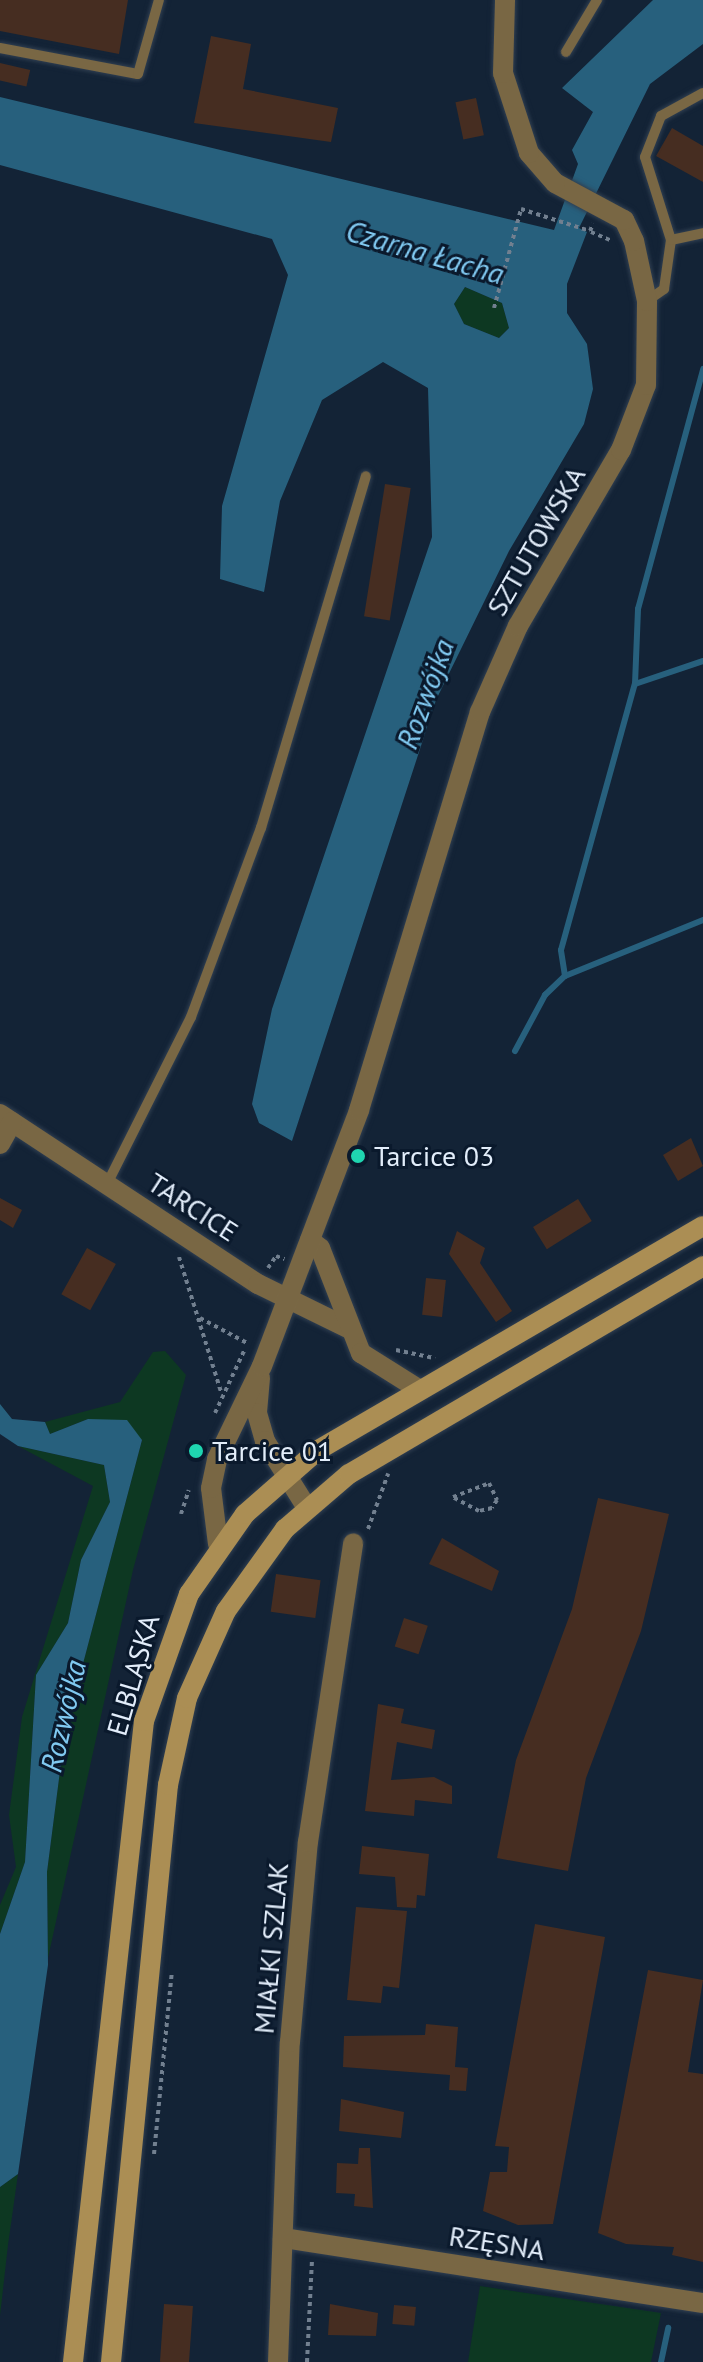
<!DOCTYPE html>
<html>
<head>
<meta charset="utf-8">
<style>
  body { margin:0 }
  #map { position:relative; width:703px; height:2362px; overflow:hidden; background:#132336; font-family:"PT Sans",sans-serif }
  div>[style] { position:absolute }
  [style*='--x'] { left:calc(var(--x)*1px); top:calc(var(--y)*1px); width:calc(var(--w)*1px); rotate:calc(var(--a)*1deg) }
  .green>* { inset:0; background:#0d3822 }
  .water>* { inset:0; background:#27607d }
  .stream>* { height:6px; margin:-3px; padding:0 3px; transform-origin:3px; border-radius:3px; background:#27607d }
  .building>* { inset:0; background:#462d21; transform-origin:0 0 }
  .path>* { height:4px; margin-top:-2px; transform-origin:0; background:repeating-linear-gradient(90deg,#728090 0 4px,transparent 0 8px) }
  .roads { filter:drop-shadow(0 0 2px #303f51) drop-shadow(0 0 2px #303f51) }
  .lane>* { height:10px; margin:-5px; padding:0 5px; transform-origin:5px; border-radius:5px; background:#796744 }
  .street>* { height:20px; margin:-10px; padding:0 10px; transform-origin:10px; border-radius:10px; background:#796744 }
  .secondary>* { height:20px; margin:-10px; padding:0 10px; transform-origin:10px; border-radius:10px; background:#ab8e54 }
  .dots>* { width:22px; height:22px; translate:-50% -50%; box-sizing:border-box; border:4px solid #0a192c; border-radius:50% }
  span { translate:-50% -50%; white-space:nowrap; text-align:center; line-height:1.15; -webkit-text-stroke:6px #0a192c; paint-order:stroke }
  .street-label { font-size:28px; color:#e2edfa }
  .poi-label { font-size:28px; color:#e2edfa }
  .left { translate:0 -50%; text-align:left }
  .water-label { font-size:30px; color:#80c9f1; font-style:italic }
</style>
</head>
<body>
<div id="map">
  <div class="green">
    <div style="clip-path:polygon(465px 287px,502px 303px,509px 328px,499px 338px,464px 324px,454px 304px)"></div>
    <div style="clip-path:polygon(165px 1351px,186px 1375px,133px 1570px,48px 1958px,47px 1872px,65px 1732px,142px 1440px,88px 1419px,50px 1434px,45px 1422px,120px 1402px,153px 1352px)"></div>
    <div style="clip-path:polygon(18px 1446px,104px 1465px,110px 1502px,81px 1560px,68px 1623px,36px 1675px,25px 1862px,0 1934px,0 1905px,16px 1867px,9px 1815px,22px 1717px,93px 1486px)"></div>
    <div style="clip-path:polygon(18px 2174px,8px 2245px,0 2316px,0 2187px)"></div>
    <div style="clip-path:polygon(480px 2286px,661px 2313px,651px 2362px,468px 2362px)"></div>
  </div>
  <div class="water">
    <div style="clip-path:polygon(evenodd,653px 0,703px 0,703px 44px,650px 84px,579px 228px,587px 232px,567px 284px,567px 313px,587px 344px,593px 389px,584px 424px,509px 551px,436px 700px,292px 1141px,259px 1123px,252px 1104px,272px 1009px,432px 537px,428px 388px,383px 362px,322px 400px,280px 501px,264px 592px,220px 579px,222px 506px,288px 275px,272px 239px,0 165px,0 97px,554px 230px,578px 164px,572px 150px,593px 112px,562px 88px,653px 0,465px 287px,502px 303px,509px 328px,499px 338px,464px 324px,454px 304px,465px 287px)"></div>
    <div style="clip-path:polygon(0 1404px,12px 1419px,45px 1422px,50px 1434px,88px 1419px,127px 1420px,142px 1440px,65px 1732px,47px 1872px,48px 1965px,18px 2174px,0 2187px,0 1934px,25px 1862px,36px 1675px,68px 1623px,81px 1560px,110px 1502px,104px 1465px,18px 1446px,0 1434px)"></div>
  </div>
  <div class="stream">
    <div style="--x:635;--y:684;--w:72;--a:-18.7"></div>
    <div style="--x:565;--y:976;--w:149;--a:-22.1"></div>
    <div style="--x:515;--y:1051;--w:64;--a:-61.8"></div>
    <div style="--x:545;--y:995;--w:28;--a:-44"></div>
    <div style="--x:565;--y:976;--w:26;--a:-99"></div>
    <div style="--x:561;--y:950;--w:276;--a:-74.5"></div>
    <div style="--x:635;--y:684;--w:75;--a:-87.7"></div>
    <div style="--x:638;--y:609;--w:249;--a:-74.8"></div>
    <div style="--x:661;--y:2362;--w:35;--a:-78"></div>
  </div>
  <div class="building">
    <div style="clip-path:polygon(0 0,128px 0,119px 54px,0 31px)"></div>
    <div style="clip-path:polygon(211px 36px,251px 44px,243px 89px,338px 108px,331px 142px,194px 123px)"></div>
    <div style="left:0;top:63px;width:31px;height:17px;rotate:13deg"></div>
    <div style="left:476px;top:98px;width:38px;height:21px;rotate:78deg"></div>
    <div style="clip-path:polygon(672px 128px,703px 146px,703px 182px,656px 156px)"></div>
    <div style="left:385px;top:484px;width:26px;height:134px;rotate:9deg"></div>
    <div style="clip-path:polygon(691px 1138px,703px 1166px,678px 1181px,663px 1155px)"></div>
    <div style="clip-path:polygon(0 1198px,22px 1210px,13px 1228px,0 1220px)"></div>
    <div style="left:578px;top:1199px;width:26px;height:53px;rotate:58deg"></div>
    <div style="clip-path:polygon(457px 1231px,485px 1248px,480px 1263px,512px 1311px,496px 1322px,449px 1254px)"></div>
    <div style="left:87px;top:1248px;width:33px;height:53px;rotate:29deg"></div>
    <div style="left:426px;top:1278px;width:20px;height:37px;rotate:6deg"></div>
    <div style="clip-path:polygon(598px 1498px,669px 1514px,641px 1631px,586px 1778px,568px 1871px,497px 1858px,516px 1760px,572px 1609px)"></div>
    <div style="clip-path:polygon(442px 1538px,499px 1571px,492px 1591px,429px 1564px)"></div>
    <div style="left:276px;top:1574px;width:45px;height:38px;rotate:8deg"></div>
    <div style="left:404px;top:1618px;width:25px;height:30px;rotate:18deg"></div>
    <div style="clip-path:polygon(378px 1704px,404px 1709px,401px 1723px,435px 1730px,432px 1749px,397px 1742px,391px 1780px,434px 1777px,452px 1786px,452px 1804px,415px 1800px,414px 1816px,365px 1811px)"></div>
    <div style="clip-path:polygon(362px 1846px,429px 1854px,425px 1896px,417px 1895px,416px 1908px,397px 1907px,395px 1877px,359px 1874px)"></div>
    <div style="clip-path:polygon(356px 1907px,407px 1911px,399px 1988px,383px 1986px,381px 2003px,347px 2000px)"></div>
    <div style="clip-path:polygon(535px 1924px,605px 1937px,553px 2224px,518px 2225px,483px 2211px,490px 2172px,507px 2172px,509px 2147px,495px 2146px)"></div>
    <div style="clip-path:polygon(648px 1970px,703px 1980px,688px 2072px,703px 2074px,703px 2262px,672px 2255px,674px 2247px,626px 2244px,598px 2233px)"></div>
    <div style="clip-path:polygon(426px 2024px,458px 2027px,455px 2067px,468px 2068px,466px 2091px,449px 2090px,450px 2075px,343px 2067px,344px 2036px,425px 2035px)"></div>
    <div style="clip-path:polygon(341px 2099px,404px 2112px,401px 2138px,339px 2131px)"></div>
    <div style="clip-path:polygon(359px 2148px,370px 2148px,373px 2208px,354px 2206px,355px 2194px,336px 2193px,337px 2163px,358px 2164px)"></div>
    <div style="left:164px;top:2304px;width:29px;height:58px;rotate:4deg"></div>
    <div style="clip-path:polygon(330px 2304px,378px 2313px,376px 2336px,328px 2335px)"></div>
    <div style="left:394px;top:2305px;width:22px;height:19px;rotate:5deg"></div>
  </div>
  <div class="path">
    <div style="--x:591;--y:232;--w:23;--a:23"></div>
    <div style="--x:494;--y:308;--w:103;--a:-74.7"></div>
    <div style="--x:521;--y:209;--w:72;--a:17.7"></div>
    <div style="--x:590;--y:231;--w:8;--a:-67"></div>
    <div style="--x:179;--y:1257;--w:141;--a:72.7"></div>
    <div style="--x:268;--y:1268;--w:14;--a:-56"></div>
    <div style="--x:276;--y:1256;--w:9;--a:21"></div>
    <div style="--x:200;--y:1318;--w:53;--a:28"></div>
    <div style="--x:396;--y:1350;--w:40;--a:12"></div>
    <div style="--x:215;--y:1413;--w:71;--a:-64.9"></div>
    <div style="--x:489;--y:1483;--w:19;--a:65"></div>
    <div style="--x:497;--y:1500;--w:9;--a:122"></div>
    <div style="--x:492;--y:1508;--w:13;--a:167"></div>
    <div style="--x:479;--y:1511;--w:30;--a:-152"></div>
    <div style="--x:453;--y:1497;--w:39;--a:-21"></div>
    <div style="--x:181;--y:1514;--w:25;--a:-72"></div>
    <div style="--x:368;--y:1529;--w:59;--a:-70"></div>
    <div style="--x:154;--y:2154;--w:183;--a:-84.4"></div>
    <div style="--x:307;--y:2362;--w:101;--a:-87.2"></div>
  </div>
  <div class="roads">
    <div class="lane">
      <div style="--x:0;--y:48;--w:140;--a:10.7"></div>
      <div style="--x:138;--y:74;--w:77;--a:-74.2"></div>
      <div style="--x:566;--y:52;--w:61;--a:-59.2"></div>
      <div style="--x:671;--y:240;--w:87;--a:-107.4"></div>
      <div style="--x:645;--y:157;--w:44;--a:-68.7"></div>
      <div style="--x:661;--y:116;--w:48;--a:-28.7"></div>
      <div style="--x:647;--y:301;--w:21;--a:-35"></div>
      <div style="--x:664;--y:289;--w:49;--a:-81.9"></div>
      <div style="--x:671;--y:240;--w:33;--a:-12"></div>
      <div style="--x:107;--y:1184;--w:187;--a:-63.3"></div>
      <div style="--x:191;--y:1017;--w:202;--a:-69.7"></div>
      <div style="--x:261;--y:828;--w:367;--a:-73.4"></div>
    </div>
    <div class="street">
      <div style="--x:0;--y:1114;--w:309;--a:33.4"></div>
      <div style="--x:258;--y:1284;--w:100;--a:26.1"></div>
      <div style="--x:0;--y:1144;--w:25;--a:-61"></div>
      <div style="--x:310;--y:1240;--w:13;--a:39"></div>
      <div style="--x:320;--y:1248;--w:113;--a:68.7"></div>
      <div style="--x:361;--y:1353;--w:70;--a:32.1"></div>
      <div style="--x:260;--y:1378;--w:35;--a:95"></div>
      <div style="--x:257;--y:1413;--w:29;--a:74"></div>
      <div style="--x:265;--y:1441;--w:79;--a:57.9"></div>
      <div style="--x:218;--y:1544;--w:56;--a:-97.1"></div>
      <div style="--x:211;--y:1488;--w:30;--a:-78"></div>
      <div style="--x:217;--y:1459;--w:103;--a:-64.2"></div>
      <div style="--x:262;--y:1366;--w:274;--a:-69.2"></div>
      <div style="--x:359;--y:1110;--w:416;--a:-73.1"></div>
      <div style="--x:480;--y:712;--w:94;--a:-66.2"></div>
      <div style="--x:518;--y:626;--w:204;--a:-59.7"></div>
      <div style="--x:621;--y:450;--w:70;--a:-69"></div>
      <div style="--x:646;--y:385;--w:84;--a:-89.3"></div>
      <div style="--x:647;--y:301;--w:61;--a:-102.2"></div>
      <div style="--x:634;--y:241;--w:23;--a:-115"></div>
      <div style="--x:624;--y:220;--w:78;--a:-151.8"></div>
      <div style="--x:555;--y:183;--w:40;--a:-131"></div>
      <div style="--x:529;--y:153;--w:84;--a:-108"></div>
      <div style="--x:503;--y:73;--w:73;--a:-88.4"></div>
      <div style="--x:283;--y:2238;--w:425;--a:8.8"></div>
      <div style="--x:278;--y:2362;--w:320;--a:-87.9"></div>
      <div style="--x:290;--y:2042;--w:201;--a:-84.9"></div>
      <div style="--x:308;--y:1842;--w:302;--a:-81.4"></div>
    </div>
    <div class="secondary">
      <div style="--x:73;--y:2362;--w:645;--a:-83.68"></div>
      <div style="--x:144;--y:1721;--w:135;--a:-70.5"></div>
      <div style="--x:189;--y:1594;--w:98;--a:-55"></div>
      <div style="--x:245;--y:1514;--w:97;--a:-41.2"></div>
      <div style="--x:318;--y:1450;--w:445;--a:-30.2"></div>
      <div style="--x:111;--y:2362;--w:580;--a:-84.36"></div>
      <div style="--x:168;--y:1785;--w:89;--a:-77.7"></div>
      <div style="--x:187;--y:1698;--w:95;--a:-65.9"></div>
      <div style="--x:226;--y:1611;--w:101;--a:-54.3"></div>
      <div style="--x:285;--y:1529;--w:84;--a:-40.7"></div>
      <div style="--x:349;--y:1474;--w:411;--a:-30.4"></div>
    </div>
  </div>
  <div class="dots">
    <div style="left:358px;top:1156px;background:#1fd5b0"></div>
    <div style="left:196px;top:1451px;background:#1fd5b0"></div>
  </div>
  <div class="street-label">
    <span style="left:536px;top:541px;rotate:-60deg">SZTUTOWSKA</span>
    <span style="left:193px;top:1207px;rotate:33deg">TARCICE</span>
    <span style="left:133px;top:1675px;rotate:-74deg">ELBLĄSKA</span>
    <span style="left:271px;top:1948px;rotate:-85deg">MIAŁKI SZLAK</span>
    <span style="left:497px;top:2243px;rotate:9deg">RZĘSNA</span>
  </div>
  <div class="poi-label">
    <span class="left" style="left:374px;top:1156px">Tarcice 03</span>
    <span class="left" style="left:212px;top:1451px">Tarcice 01</span>
  </div>
  <div class="water-label">
    <span style="left:425px;top:252px;rotate:16deg">Czarna Łacha</span>
    <span style="left:425px;top:694px;rotate:-70deg">Rozwójka</span>
    <span style="left:63px;top:1716px;rotate:-77deg">Rozwójka</span>
  </div>
</div>
</body>
</html>
